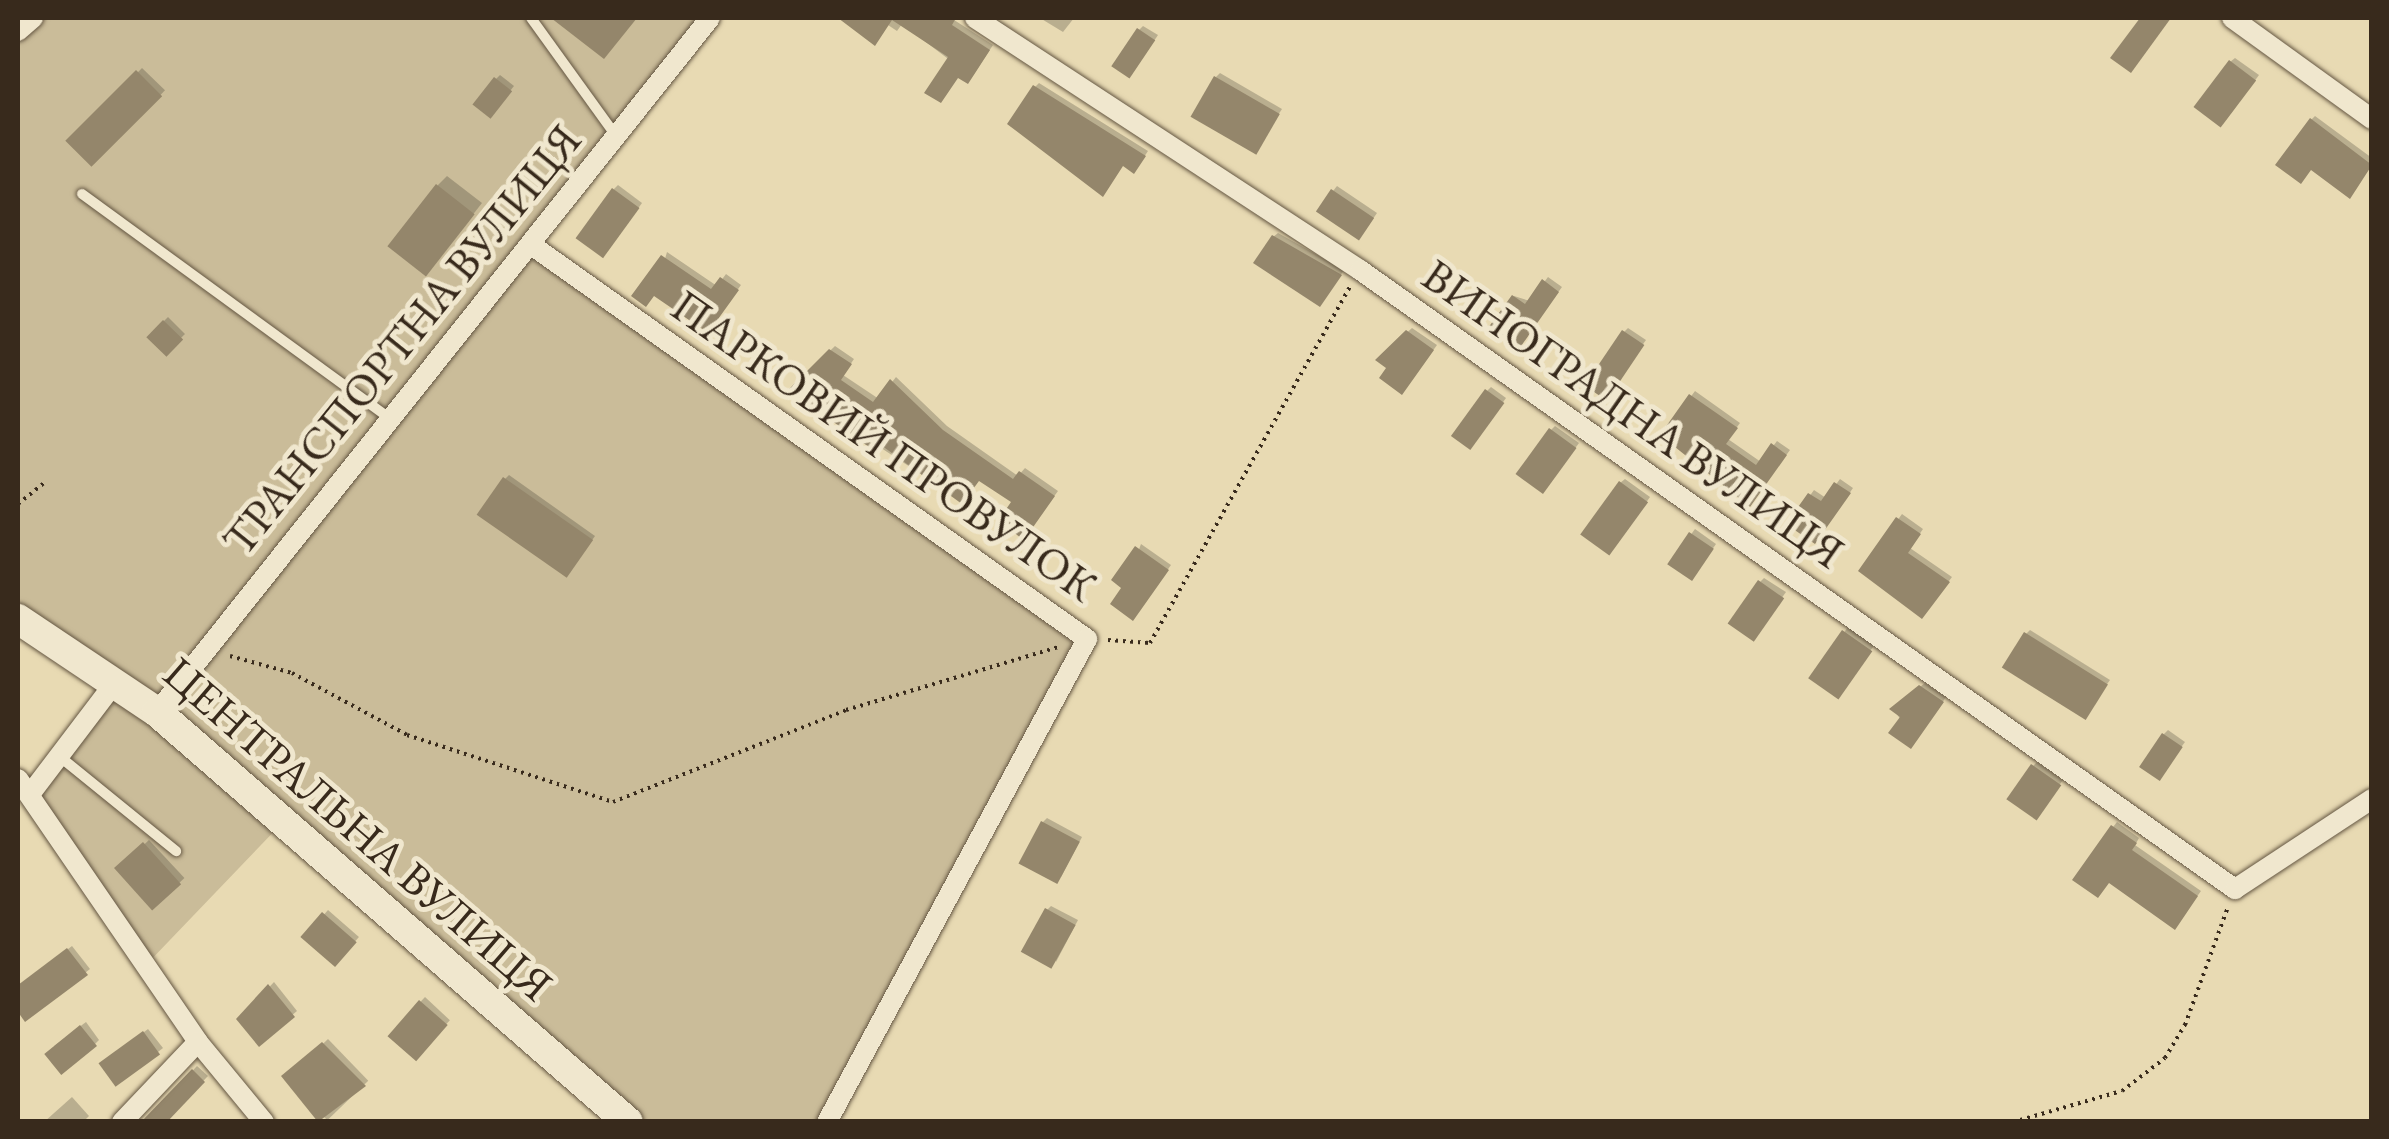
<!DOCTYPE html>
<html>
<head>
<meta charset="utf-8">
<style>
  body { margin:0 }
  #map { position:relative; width:2389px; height:1139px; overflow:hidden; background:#e8dab3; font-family:"EB Garamond",serif }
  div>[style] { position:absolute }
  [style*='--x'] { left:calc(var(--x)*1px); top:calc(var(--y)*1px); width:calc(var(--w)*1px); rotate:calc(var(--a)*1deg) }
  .green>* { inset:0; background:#cabc99 }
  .shadow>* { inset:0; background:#0003; transform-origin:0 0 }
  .building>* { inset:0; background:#94866b; transform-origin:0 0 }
  .path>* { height:4px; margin-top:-2px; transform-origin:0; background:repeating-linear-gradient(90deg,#382a1c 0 2.5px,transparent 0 7.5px) }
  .roads { filter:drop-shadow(0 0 2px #645642) drop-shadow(0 0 2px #645642) }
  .lane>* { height:10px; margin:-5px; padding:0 5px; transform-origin:5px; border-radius:5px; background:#f0e7ce }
  .street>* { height:20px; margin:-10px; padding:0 10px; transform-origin:10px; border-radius:10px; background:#f0e7ce }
  .secondary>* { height:30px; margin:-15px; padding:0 15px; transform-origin:15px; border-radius:15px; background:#f0e7ce }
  span { translate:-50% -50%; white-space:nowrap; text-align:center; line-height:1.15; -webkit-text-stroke:10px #f0e7ce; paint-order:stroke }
  .street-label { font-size:45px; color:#382a1c }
  .frame { position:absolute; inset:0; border:20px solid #382a1c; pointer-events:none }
</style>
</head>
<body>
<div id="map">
  <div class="green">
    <div style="clip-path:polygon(33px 18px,710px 18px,530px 243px,1087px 639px,827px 1121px,628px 1121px,285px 820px,146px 965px,31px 793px,115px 681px,18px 619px,18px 31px)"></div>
  </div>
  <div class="shadow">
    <div style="clip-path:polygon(841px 18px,951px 18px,993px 45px,972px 77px,902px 24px,897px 31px,888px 25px,875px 42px)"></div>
    <div style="clip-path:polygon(1040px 18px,1074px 18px,1063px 32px)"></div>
    <div style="clip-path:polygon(1143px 26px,1158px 35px,1134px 71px,1139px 30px)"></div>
    <div style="clip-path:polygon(2235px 58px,2259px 75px,2226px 120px,2230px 62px)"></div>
    <div style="left:142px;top:68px;width:32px;height:103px;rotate:44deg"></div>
    <div style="clip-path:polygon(1220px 73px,1282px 109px,1254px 152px,1216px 77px)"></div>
    <div style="clip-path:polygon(500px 75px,514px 86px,494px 111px,496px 79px)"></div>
    <div style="clip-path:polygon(1039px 83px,1148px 151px,1138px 166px,1124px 164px,1035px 87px)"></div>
    <div style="clip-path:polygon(2315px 116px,2372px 158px,2353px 192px,2311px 120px)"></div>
    <div style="clip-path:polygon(447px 176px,482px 203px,435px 263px,438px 185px)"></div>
    <div style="clip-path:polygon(618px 185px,642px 203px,607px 252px,614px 189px)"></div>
    <div style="clip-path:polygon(1337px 186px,1377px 213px,1364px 232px,1333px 191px)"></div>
    <div style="clip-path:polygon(1278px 233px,1344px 270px,1324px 300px,1273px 237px)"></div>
    <div style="clip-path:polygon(667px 252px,717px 286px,726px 274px,741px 285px,711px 326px,655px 293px)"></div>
    <div style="clip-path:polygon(1548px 277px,1562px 287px,1522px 342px,1514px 296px,1530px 301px)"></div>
    <div style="left:168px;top:317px;width:24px;height:28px;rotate:45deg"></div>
    <div style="clip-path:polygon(1412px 328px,1437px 345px,1406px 388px,1378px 359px)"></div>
    <div style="clip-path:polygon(1628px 328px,1646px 340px,1609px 392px,1624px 332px)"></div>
    <div style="clip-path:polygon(835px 346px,854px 359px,843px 375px,879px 399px,896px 377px,947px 426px,1018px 476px,1025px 468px,1058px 491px,1028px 532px,1015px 501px,980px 478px,962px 501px,791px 389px)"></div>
    <div style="clip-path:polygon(1491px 387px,1506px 398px,1474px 443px,1487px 391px)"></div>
    <div style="clip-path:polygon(1695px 391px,1740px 423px,1728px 439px,1761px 462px,1777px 441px,1790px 450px,1754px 499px,1663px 434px)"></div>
    <div style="clip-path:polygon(1555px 426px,1579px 443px,1547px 487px,1551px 430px)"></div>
    <div style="clip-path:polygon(509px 475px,595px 536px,570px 571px,505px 479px)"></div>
    <div style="clip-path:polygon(1625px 479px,1650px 497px,1614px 548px,1620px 483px)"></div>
    <div style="clip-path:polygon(1840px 479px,1853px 488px,1819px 537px,1790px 523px,1814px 490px,1826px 498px)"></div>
    <div style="clip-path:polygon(1902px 514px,1923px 529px,1910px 548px,1952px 577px,1926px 612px,1861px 570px)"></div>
    <div style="clip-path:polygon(1695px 529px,1716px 544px,1695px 574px,1670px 563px)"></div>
    <div style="clip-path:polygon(1141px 544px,1171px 565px,1137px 613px,1125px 587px)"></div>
    <div style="clip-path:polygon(1764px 578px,1786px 592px,1756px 634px,1760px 582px)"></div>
    <div style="left:1848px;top:627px;width:32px;height:62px;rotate:36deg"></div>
    <div style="clip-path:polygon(2030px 630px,2110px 680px,2084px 716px,2026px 634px)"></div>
    <div style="clip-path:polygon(1925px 683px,1946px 697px,1915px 742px,1893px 708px)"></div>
    <div style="clip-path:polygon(2168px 730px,2185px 742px,2162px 773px,2164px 734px)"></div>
    <div style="clip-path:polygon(2037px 762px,2063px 780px,2039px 812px,2033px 766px)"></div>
    <div style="clip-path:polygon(1047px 818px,1082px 837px,1061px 877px,1043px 822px)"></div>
    <div style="clip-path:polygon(2117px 822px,2139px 838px,2135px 845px,2201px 891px,2178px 923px,2113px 827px)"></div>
    <div style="left:149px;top:840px;width:52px;height:42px;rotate:47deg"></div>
    <div style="clip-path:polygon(1051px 906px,1078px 920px,1056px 962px,1047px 910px)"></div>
    <div style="left:328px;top:910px;width:41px;height:35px;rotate:41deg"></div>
    <div style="clip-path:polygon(72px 946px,90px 969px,26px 1019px,18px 1008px,18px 987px)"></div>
    <div style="clip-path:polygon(274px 982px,297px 1011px,259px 1043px,239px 1019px)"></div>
    <div style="left:425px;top:997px;width:34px;height:51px;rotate:43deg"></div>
    <div style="clip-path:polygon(86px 1022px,99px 1040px,95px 1044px,54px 1046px)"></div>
    <div style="clip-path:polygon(148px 1029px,163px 1048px,117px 1084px,107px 1060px)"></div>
    <div style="left:328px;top:1039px;width:58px;height:57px;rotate:46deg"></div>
    <div style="clip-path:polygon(197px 1066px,208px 1076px,164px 1122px,145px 1122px)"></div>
    <div style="clip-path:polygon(72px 1097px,89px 1116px,83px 1122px,44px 1122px)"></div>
  </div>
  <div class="building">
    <div style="clip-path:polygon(551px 18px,637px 18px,604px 59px)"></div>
    <div style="clip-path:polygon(838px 18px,956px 18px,952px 25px,990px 50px,968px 84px,958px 78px,941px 103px,924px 93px,948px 57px,892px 20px,875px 46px)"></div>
    <div style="clip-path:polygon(2140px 18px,2171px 18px,2131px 73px,2110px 58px)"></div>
    <div style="left:1137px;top:28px;width:22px;height:46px;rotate:34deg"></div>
    <div style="left:2229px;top:60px;width:34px;height:59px;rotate:37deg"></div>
    <div style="left:136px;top:70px;width:37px;height:100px;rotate:45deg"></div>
    <div style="left:1214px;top:76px;width:76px;height:47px;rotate:30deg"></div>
    <div style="left:494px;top:77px;width:23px;height:35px;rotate:38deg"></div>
    <div style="clip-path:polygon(1033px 85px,1146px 156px,1134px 174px,1123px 166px,1103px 197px,1007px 124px)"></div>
    <div style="clip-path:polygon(2310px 118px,2372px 165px,2350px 199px,2311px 170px,2301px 184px,2275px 165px)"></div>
    <div style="left:436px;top:184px;width:49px;height:79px;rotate:38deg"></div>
    <div style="left:612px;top:188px;width:34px;height:62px;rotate:36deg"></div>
    <div style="left:1331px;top:189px;width:52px;height:27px;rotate:34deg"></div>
    <div style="clip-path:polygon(1272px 235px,1342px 275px,1320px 307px,1253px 263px)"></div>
    <div style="clip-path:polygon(661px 255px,711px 289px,720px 277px,739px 290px,708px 333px,654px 296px,646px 307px,631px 296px)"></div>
    <div style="clip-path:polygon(1542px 279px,1559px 292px,1519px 349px,1488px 328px,1512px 295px,1525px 304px)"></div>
    <div style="left:163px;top:320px;width:28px;height:24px;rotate:44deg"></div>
    <div style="clip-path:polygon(1406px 330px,1434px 350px,1402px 395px,1379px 378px,1386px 368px,1375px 360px)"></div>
    <div style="left:1622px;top:330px;width:27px;height:67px;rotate:34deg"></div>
    <div style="clip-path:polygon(829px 349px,852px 364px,841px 380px,873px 402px,890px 379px,943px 430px,1013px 479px,1019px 471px,1055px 496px,1024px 540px,998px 521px,1011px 502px,979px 481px,962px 504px,874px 440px,869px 447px,788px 390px)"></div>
    <div style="left:1485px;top:389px;width:24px;height:58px;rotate:36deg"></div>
    <div style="clip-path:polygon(1689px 394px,1738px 428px,1726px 444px,1756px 465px,1771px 443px,1787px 455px,1750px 507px,1660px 435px)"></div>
    <div style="left:1549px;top:428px;width:34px;height:57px;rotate:36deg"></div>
    <div style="left:503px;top:477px;width:110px;height:46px;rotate:35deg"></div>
    <div style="left:1619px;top:481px;width:36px;height:66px;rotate:36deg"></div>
    <div style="clip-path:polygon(1834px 482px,1851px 493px,1815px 544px,1786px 524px,1808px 493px,1821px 501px)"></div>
    <div style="clip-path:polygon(1896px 517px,1921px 534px,1908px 553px,1950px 582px,1922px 619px,1858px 571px)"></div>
    <div style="left:1689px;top:532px;width:30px;height:39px;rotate:34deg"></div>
    <div style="clip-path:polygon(1135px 546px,1169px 570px,1133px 621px,1110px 604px,1121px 588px,1111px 580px)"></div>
    <div style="left:1758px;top:580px;width:32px;height:53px;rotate:35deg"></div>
    <div style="left:1842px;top:630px;width:37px;height:59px;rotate:35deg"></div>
    <div style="left:2024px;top:632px;width:99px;height:42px;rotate:32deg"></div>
    <div style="clip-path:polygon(1919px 685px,1944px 702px,1911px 749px,1888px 733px,1900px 717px,1889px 709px)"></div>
    <div style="left:2162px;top:733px;width:25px;height:41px;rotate:34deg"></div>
    <div style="left:2031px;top:764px;width:37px;height:43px;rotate:35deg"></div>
    <div style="left:1041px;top:821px;width:44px;height:48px;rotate:28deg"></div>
    <div style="clip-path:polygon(2111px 825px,2137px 843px,2132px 850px,2198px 896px,2175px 930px,2109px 883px,2098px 898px,2072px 880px)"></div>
    <div style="left:143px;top:842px;width:57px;height:39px;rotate:48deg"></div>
    <div style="left:1045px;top:908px;width:35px;height:50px;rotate:29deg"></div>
    <div style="left:322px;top:912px;width:46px;height:33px;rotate:41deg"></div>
    <div style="clip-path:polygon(67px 948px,88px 975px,25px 1022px,18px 1012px,18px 985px)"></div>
    <div style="clip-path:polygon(268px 984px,295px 1017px,259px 1047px,236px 1019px)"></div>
    <div style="left:419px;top:1000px;width:38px;height:48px;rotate:41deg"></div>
    <div style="left:80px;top:1025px;width:27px;height:46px;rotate:51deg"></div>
    <div style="left:143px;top:1031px;width:29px;height:55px;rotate:54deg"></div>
    <div style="clip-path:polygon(322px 1042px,366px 1086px,318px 1122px,281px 1076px)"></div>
    <div style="clip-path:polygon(192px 1069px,205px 1082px,167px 1122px,141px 1122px)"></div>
  </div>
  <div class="path">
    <div style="--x:18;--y:504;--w:35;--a:-39"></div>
    <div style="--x:1108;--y:640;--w:42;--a:4.1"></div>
    <div style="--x:1150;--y:643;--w:408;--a:-60.7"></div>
    <div style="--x:230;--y:656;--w:64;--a:15.3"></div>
    <div style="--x:292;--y:673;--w:131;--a:28.3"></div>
    <div style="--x:407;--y:735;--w:217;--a:18"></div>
    <div style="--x:613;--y:802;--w:251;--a:-21.5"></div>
    <div style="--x:846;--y:710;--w:222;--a:-16.5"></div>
    <div style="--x:2013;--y:1122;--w:113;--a:-15.9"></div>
    <div style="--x:2122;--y:1091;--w:54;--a:-37.5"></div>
    <div style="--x:2165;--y:1058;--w:39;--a:-59"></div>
    <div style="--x:2185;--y:1025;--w:126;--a:-70"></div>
  </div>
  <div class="roads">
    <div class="lane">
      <div style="--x:531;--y:18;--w:145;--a:54.2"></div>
      <div style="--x:82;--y:194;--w:382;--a:36.1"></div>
      <div style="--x:59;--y:756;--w:151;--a:39.1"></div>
    </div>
    <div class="street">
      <div style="--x:975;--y:18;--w:460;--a:33.2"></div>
      <div style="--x:1360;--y:270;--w:1072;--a:35.28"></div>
      <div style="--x:2235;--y:889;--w:164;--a:-33.3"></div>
      <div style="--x:2232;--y:18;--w:173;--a:35.8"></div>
      <div style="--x:18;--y:31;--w:20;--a:-41"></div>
      <div style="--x:530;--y:244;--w:683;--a:35.34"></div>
      <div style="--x:1087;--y:639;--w:549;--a:118.29"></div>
      <div style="--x:157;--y:712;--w:887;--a:-51.45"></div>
      <div style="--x:18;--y:779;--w:319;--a:55.6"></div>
      <div style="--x:198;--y:1042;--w:104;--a:50.5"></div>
      <div style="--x:31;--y:793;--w:141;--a:-52.8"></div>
      <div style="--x:122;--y:1122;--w:110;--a:-46.5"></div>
    </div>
    <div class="secondary">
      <div style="--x:18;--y:619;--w:167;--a:33.8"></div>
      <div style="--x:157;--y:712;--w:624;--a:41.04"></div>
    </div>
  </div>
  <div class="street-label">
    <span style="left:402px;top:340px;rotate:-51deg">ТРАНСПОРТНА ВУЛИЦЯ</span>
    <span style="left:1633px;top:414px;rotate:35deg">ВИНОГРАДНА ВУЛИЦЯ</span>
    <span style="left:884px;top:446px;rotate:35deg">ПАРКОВИЙ ПРОВУЛОК</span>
    <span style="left:358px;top:829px;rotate:41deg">ЦЕНТРАЛЬНА ВУЛИЦЯ</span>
  </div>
  <div class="frame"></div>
</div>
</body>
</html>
